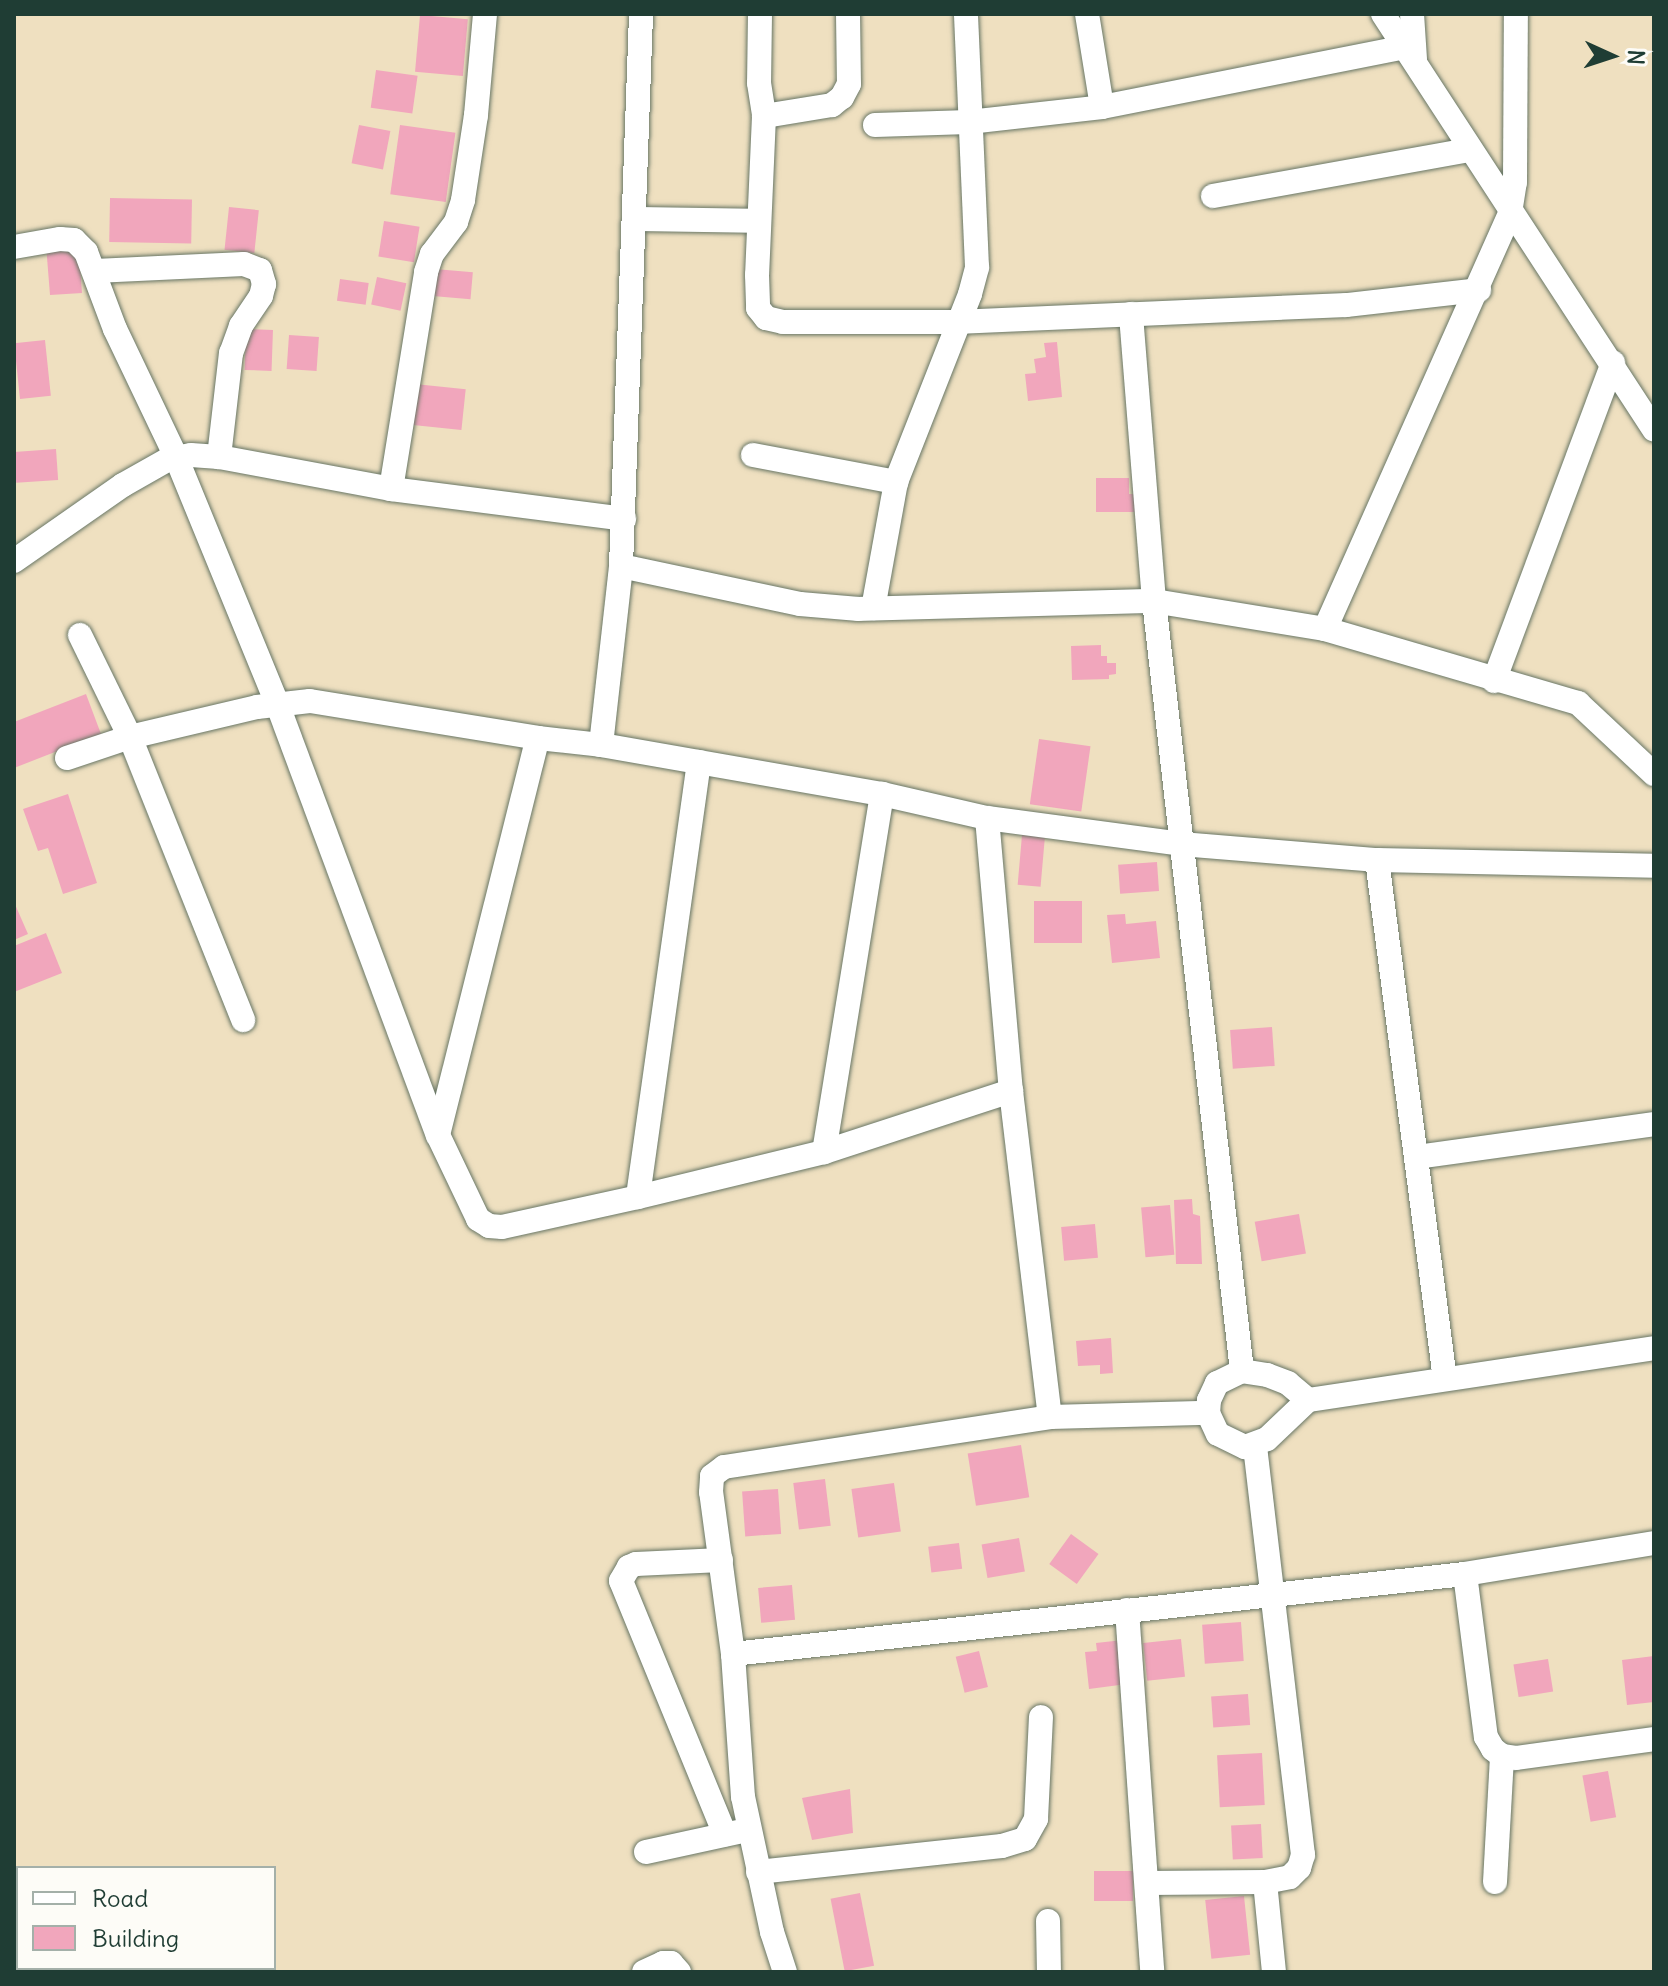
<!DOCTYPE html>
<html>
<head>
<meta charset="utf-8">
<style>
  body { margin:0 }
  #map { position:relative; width:1668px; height:1986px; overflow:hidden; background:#efe0c0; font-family:Delius,sans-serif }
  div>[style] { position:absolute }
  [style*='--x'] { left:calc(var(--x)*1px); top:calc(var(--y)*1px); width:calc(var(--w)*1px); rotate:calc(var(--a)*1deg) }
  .building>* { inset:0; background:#f1a6bc; transform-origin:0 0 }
  .roads { filter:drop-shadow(0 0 2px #687665) drop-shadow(0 0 2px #687665) }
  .minor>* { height:24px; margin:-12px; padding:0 12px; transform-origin:12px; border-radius:12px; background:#fff }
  span { translate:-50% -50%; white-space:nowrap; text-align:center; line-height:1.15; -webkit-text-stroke:6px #fdfcf7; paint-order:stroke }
  .frame { position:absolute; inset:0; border:16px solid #1f3d34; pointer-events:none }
  .legend { position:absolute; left:16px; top:1866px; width:260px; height:104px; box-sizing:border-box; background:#fdfcf7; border:2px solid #a4b0a9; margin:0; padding:10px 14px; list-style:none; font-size:24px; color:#1f3d34 }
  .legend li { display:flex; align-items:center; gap:16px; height:40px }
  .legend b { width:40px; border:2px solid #a4b0a9 }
  .north { position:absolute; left:1572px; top:16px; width:80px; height:80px; -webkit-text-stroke:6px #fdfcf7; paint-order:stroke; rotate:93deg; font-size:22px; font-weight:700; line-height:32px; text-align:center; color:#1f3d34 }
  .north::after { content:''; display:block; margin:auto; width:28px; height:36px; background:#1f3d34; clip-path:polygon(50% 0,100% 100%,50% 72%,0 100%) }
</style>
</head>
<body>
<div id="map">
  <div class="building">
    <div style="left:420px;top:15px;width:48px;height:57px;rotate:5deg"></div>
    <div style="left:376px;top:70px;width:42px;height:38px;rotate:8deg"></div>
    <div style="left:359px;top:125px;width:32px;height:39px;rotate:11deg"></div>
    <div style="left:400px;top:125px;width:56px;height:70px;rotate:8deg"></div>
    <div style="left:110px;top:198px;width:82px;height:44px;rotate:1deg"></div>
    <div style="left:229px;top:207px;width:30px;height:43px;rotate:6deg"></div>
    <div style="left:384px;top:221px;width:36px;height:36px;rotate:9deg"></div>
    <div style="clip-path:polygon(70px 243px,71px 254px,79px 253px,82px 293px,50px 295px,46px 245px)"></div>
    <div style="left:435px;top:269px;width:38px;height:27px;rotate:5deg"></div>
    <div style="left:377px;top:277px;width:30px;height:28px;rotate:12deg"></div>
    <div style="left:340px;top:279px;width:29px;height:22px;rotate:8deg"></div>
    <div style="left:246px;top:329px;width:27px;height:41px;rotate:2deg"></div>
    <div style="left:289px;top:335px;width:30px;height:34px;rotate:4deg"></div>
    <div style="left:45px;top:340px;width:56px;height:31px;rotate:84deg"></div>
    <div style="clip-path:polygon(1057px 342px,1062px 397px,1028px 401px,1025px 374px,1036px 373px,1034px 359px,1046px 357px,1044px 343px)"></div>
    <div style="left:415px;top:384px;width:51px;height:41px;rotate:6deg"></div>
    <div style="left:56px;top:449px;width:31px;height:42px;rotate:86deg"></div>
    <div style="clip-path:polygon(1096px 478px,1129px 478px,1129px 494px,1138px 494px,1138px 512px,1096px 512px)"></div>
    <div style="clip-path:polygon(1101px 645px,1101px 656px,1107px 656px,1107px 663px,1116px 663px,1116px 674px,1109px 675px,1109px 679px,1072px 680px,1071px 646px)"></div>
    <div style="clip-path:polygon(86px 694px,101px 734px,14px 768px,14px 722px)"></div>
    <div style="left:1039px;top:739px;width:52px;height:66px;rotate:8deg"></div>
    <div style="clip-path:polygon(68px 794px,97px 883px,63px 894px,48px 848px,38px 851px,23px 809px)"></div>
    <div style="left:1022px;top:835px;width:23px;height:50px;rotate:5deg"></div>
    <div style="left:1157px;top:862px;width:29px;height:39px;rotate:86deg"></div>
    <div style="left:1034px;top:901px;width:48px;height:42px"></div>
    <div style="clip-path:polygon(14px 902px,28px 934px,14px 940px)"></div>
    <div style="clip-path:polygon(1125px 914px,1126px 924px,1156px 921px,1160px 958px,1112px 963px,1107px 915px)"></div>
    <div style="clip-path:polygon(46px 933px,62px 973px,14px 992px,14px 946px)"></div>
    <div style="left:1272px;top:1027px;width:39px;height:42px;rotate:86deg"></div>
    <div style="clip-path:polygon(1192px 1199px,1193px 1214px,1200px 1216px,1202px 1264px,1176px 1264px,1174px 1200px)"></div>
    <div style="left:1170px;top:1205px;width:50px;height:29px;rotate:85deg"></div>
    <div style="left:1299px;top:1214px;width:40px;height:45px;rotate:80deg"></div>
    <div style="left:1095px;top:1224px;width:34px;height:34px;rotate:85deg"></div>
    <div style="clip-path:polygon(1111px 1338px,1113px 1373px,1100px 1374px,1100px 1365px,1078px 1366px,1076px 1341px)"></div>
    <div style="left:1021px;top:1445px;width:53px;height:54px;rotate:81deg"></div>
    <div style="left:825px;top:1479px;width:47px;height:32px;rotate:83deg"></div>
    <div style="left:894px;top:1483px;width:49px;height:43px;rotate:82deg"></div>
    <div style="left:778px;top:1489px;width:45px;height:36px;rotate:86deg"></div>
    <div style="left:1071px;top:1534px;width:34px;height:37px;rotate:36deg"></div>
    <div style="left:1019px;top:1538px;width:34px;height:38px;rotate:80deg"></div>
    <div style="left:959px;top:1543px;width:26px;height:31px;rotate:83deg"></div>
    <div style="left:792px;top:1585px;width:35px;height:34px;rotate:85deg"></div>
    <div style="left:1241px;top:1622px;width:39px;height:39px;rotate:86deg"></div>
    <div style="left:1181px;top:1639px;width:38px;height:38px;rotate:84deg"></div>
    <div style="clip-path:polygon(1123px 1640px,1127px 1684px,1089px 1689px,1085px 1652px,1097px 1651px,1096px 1643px)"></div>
    <div style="left:979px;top:1651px;width:37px;height:24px;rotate:76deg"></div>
    <div style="clip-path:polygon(1654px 1656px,1654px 1702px,1627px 1705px,1622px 1660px)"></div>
    <div style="left:1548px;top:1659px;width:33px;height:35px;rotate:81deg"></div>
    <div style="left:1248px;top:1694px;width:31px;height:37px;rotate:86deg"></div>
    <div style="left:1262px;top:1753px;width:52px;height:45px;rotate:87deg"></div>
    <div style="left:1608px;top:1771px;width:47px;height:26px;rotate:80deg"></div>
    <div style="clip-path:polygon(850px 1789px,853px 1833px,812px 1840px,802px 1798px)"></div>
    <div style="left:1261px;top:1824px;width:34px;height:30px;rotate:87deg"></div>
    <div style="left:1094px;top:1871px;width:39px;height:30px"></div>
    <div style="left:860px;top:1893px;width:74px;height:30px;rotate:79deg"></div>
    <div style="left:1244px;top:1896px;width:59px;height:39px;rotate:84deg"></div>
  </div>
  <div class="roads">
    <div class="minor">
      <div style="--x:760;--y:14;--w:69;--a:90.8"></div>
      <div style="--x:759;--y:83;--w:33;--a:81"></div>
      <div style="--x:848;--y:14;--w:70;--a:89.2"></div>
      <div style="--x:849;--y:84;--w:15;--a:118"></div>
      <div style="--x:842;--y:97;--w:13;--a:141"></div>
      <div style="--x:832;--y:105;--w:69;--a:170.8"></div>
      <div style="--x:764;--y:116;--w:159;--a:92.5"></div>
      <div style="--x:757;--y:275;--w:33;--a:88"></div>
      <div style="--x:758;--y:308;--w:13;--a:51"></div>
      <div style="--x:766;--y:318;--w:17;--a:13"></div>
      <div style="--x:783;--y:322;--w:173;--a:0"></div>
      <div style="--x:956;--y:322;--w:391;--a:-2.5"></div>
      <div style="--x:1347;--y:305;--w:133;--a:-6.5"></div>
      <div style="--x:1087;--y:14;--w:94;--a:80.8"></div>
      <div style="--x:1102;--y:107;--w:308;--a:-11.2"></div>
      <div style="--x:1383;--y:14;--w:496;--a:56.9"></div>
      <div style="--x:1412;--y:14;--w:45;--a:86.2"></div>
      <div style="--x:875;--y:125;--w:94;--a:-1.8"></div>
      <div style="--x:969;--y:122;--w:134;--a:-6.4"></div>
      <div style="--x:1213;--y:196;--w:260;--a:-10.2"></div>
      <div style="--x:634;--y:219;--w:123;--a:0.9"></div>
      <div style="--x:14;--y:247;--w:47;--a:-9.9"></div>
      <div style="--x:60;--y:239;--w:14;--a:4"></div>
      <div style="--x:74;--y:240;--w:17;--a:45"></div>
      <div style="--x:86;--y:252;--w:82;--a:69.4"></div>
      <div style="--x:115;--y:329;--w:142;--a:64.5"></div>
      <div style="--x:176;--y:457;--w:266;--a:67.7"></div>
      <div style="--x:277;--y:703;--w:461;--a:69.6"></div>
      <div style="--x:438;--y:1135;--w:93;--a:64.5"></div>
      <div style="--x:478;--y:1219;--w:13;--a:32"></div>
      <div style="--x:489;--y:1226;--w:13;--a:4"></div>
      <div style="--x:502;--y:1227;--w:139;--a:-12.4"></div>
      <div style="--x:95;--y:271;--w:149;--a:-2.7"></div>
      <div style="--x:244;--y:264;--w:17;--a:21"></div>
      <div style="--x:260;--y:270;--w:15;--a:74"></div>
      <div style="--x:264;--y:284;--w:12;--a:104"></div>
      <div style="--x:261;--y:296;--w:36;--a:124"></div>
      <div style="--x:241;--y:326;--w:29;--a:110"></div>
      <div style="--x:231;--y:353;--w:105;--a:96.6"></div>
      <div style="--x:753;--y:455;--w:146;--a:10.7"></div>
      <div style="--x:896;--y:482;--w:128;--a:100.3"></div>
      <div style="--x:896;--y:482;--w:202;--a:-68.5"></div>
      <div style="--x:970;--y:294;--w:28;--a:-75"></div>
      <div style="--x:977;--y:267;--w:253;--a:-92.5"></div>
      <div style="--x:391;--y:489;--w:220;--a:-80.8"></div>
      <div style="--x:426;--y:272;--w:19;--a:-72"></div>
      <div style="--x:432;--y:254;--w:40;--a:-53"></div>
      <div style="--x:456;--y:222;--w:23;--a:-72"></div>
      <div style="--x:463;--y:200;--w:86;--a:-81.3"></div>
      <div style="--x:476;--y:115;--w:101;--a:-84.9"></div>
      <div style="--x:14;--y:561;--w:133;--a:-34.9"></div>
      <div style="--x:123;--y:485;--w:53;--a:-29.5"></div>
      <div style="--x:169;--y:459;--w:22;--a:-10"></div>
      <div style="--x:191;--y:455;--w:28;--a:4"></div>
      <div style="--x:219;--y:457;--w:175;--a:10.5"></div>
      <div style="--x:391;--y:489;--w:235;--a:7.3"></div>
      <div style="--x:621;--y:566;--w:183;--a:12"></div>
      <div style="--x:800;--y:604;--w:59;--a:4.8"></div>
      <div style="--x:859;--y:609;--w:295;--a:-1.6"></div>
      <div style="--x:1154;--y:601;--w:288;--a:-94.6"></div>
      <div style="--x:1325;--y:629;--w:455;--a:-66"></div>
      <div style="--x:1510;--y:213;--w:31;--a:-81"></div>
      <div style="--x:1515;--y:182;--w:168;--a:-89.7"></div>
      <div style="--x:80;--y:635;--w:114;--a:63.9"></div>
      <div style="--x:130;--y:737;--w:305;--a:68.2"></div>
      <div style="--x:1494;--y:681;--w:340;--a:-69.5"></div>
      <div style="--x:601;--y:745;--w:180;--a:-83.6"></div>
      <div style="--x:621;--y:566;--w:552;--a:-87.92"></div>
      <div style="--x:67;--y:758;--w:66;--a:-18.4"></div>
      <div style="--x:130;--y:737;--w:130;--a:-13.3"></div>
      <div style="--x:257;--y:707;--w:53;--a:-6.5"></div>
      <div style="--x:310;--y:701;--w:231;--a:9.2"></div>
      <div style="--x:538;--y:738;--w:63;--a:6.3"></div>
      <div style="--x:601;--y:745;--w:285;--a:9.9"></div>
      <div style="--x:882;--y:794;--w:108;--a:12.9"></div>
      <div style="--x:987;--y:818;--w:196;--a:7.6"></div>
      <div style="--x:1181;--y:844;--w:197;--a:4.7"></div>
      <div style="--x:1377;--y:860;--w:277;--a:1.2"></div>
      <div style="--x:699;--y:762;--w:439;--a:98"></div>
      <div style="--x:638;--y:1197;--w:191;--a:-13.6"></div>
      <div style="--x:824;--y:1152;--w:197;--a:-18.1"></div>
      <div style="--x:1011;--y:1091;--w:328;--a:83.2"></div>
      <div style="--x:987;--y:818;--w:274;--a:85"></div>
      <div style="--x:1377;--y:860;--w:523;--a:82.54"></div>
      <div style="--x:438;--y:1135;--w:409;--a:-75.9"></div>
      <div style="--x:824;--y:1152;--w:363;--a:-80.8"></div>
      <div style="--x:1417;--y:1157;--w:239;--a:-7.9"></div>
      <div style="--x:1242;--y:1371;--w:775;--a:-96.52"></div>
      <div style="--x:1154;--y:601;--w:173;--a:9.3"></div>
      <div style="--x:1325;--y:629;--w:264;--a:16.3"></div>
      <div style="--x:1578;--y:703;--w:104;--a:43.1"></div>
      <div style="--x:1308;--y:1400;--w:26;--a:-140"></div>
      <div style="--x:1288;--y:1383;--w:22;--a:-159"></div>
      <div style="--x:1267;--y:1375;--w:25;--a:-171"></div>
      <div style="--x:1242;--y:1371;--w:28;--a:154"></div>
      <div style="--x:1217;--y:1383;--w:19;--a:115"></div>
      <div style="--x:1209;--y:1400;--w:13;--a:94"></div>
      <div style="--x:1208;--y:1413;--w:23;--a:65"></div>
      <div style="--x:1218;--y:1434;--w:30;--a:26"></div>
      <div style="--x:1245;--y:1447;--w:23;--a:-20"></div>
      <div style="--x:1267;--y:1439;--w:57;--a:-43.6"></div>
      <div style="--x:1308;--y:1400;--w:350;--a:-8.5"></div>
      <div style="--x:721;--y:1560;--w:85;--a:177.3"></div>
      <div style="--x:636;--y:1564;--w:8;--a:157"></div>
      <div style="--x:629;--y:1567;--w:16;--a:120"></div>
      <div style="--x:621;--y:1581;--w:274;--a:67.7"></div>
      <div style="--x:1465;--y:1574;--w:164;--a:82.7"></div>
      <div style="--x:1486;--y:1737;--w:14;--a:60"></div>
      <div style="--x:1493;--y:1749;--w:11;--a:38"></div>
      <div style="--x:1502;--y:1756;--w:14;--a:8"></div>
      <div style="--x:1516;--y:1758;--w:139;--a:-7.8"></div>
      <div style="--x:1127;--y:1610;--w:363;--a:86"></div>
      <div style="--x:733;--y:1654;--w:736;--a:-6.24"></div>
      <div style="--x:1465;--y:1574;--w:192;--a:-9.3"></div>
      <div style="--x:646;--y:1852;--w:94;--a:-12.3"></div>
      <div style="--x:758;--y:1872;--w:245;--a:-6.1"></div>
      <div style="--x:1002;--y:1846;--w:24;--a:-17"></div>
      <div style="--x:1025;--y:1839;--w:23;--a:-61"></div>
      <div style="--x:1036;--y:1819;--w:102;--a:-87.2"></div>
      <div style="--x:1265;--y:1882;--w:90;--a:84.3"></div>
      <div style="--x:1495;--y:1882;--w:126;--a:-86.8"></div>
      <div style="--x:1148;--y:1883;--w:117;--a:-0.5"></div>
      <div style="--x:1265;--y:1882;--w:25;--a:-11"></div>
      <div style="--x:1290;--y:1877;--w:13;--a:-45"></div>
      <div style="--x:1299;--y:1868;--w:14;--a:-73"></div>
      <div style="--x:1303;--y:1855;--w:412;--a:-96.7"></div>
      <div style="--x:1048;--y:1921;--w:51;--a:88.9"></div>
      <div style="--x:644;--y:1972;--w:21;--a:-25"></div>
      <div style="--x:663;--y:1963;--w:8;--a:0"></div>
      <div style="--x:671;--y:1963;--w:12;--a:48"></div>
      <div style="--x:785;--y:1972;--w:42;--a:-108"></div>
      <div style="--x:772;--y:1932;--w:138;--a:-102.1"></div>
      <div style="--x:743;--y:1797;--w:143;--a:-94"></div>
      <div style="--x:733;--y:1654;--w:163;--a:-97.7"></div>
      <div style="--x:711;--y:1492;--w:16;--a:-86"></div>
      <div style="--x:712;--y:1476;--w:15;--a:-37"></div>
      <div style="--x:724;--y:1467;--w:330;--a:-8.7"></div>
      <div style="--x:1050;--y:1417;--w:158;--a:-1.5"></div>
    </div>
  </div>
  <div class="frame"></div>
  <ul class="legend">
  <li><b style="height:10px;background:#fff"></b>Road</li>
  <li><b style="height:22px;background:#f1a6bc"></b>Building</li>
  </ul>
  <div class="north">N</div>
</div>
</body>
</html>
